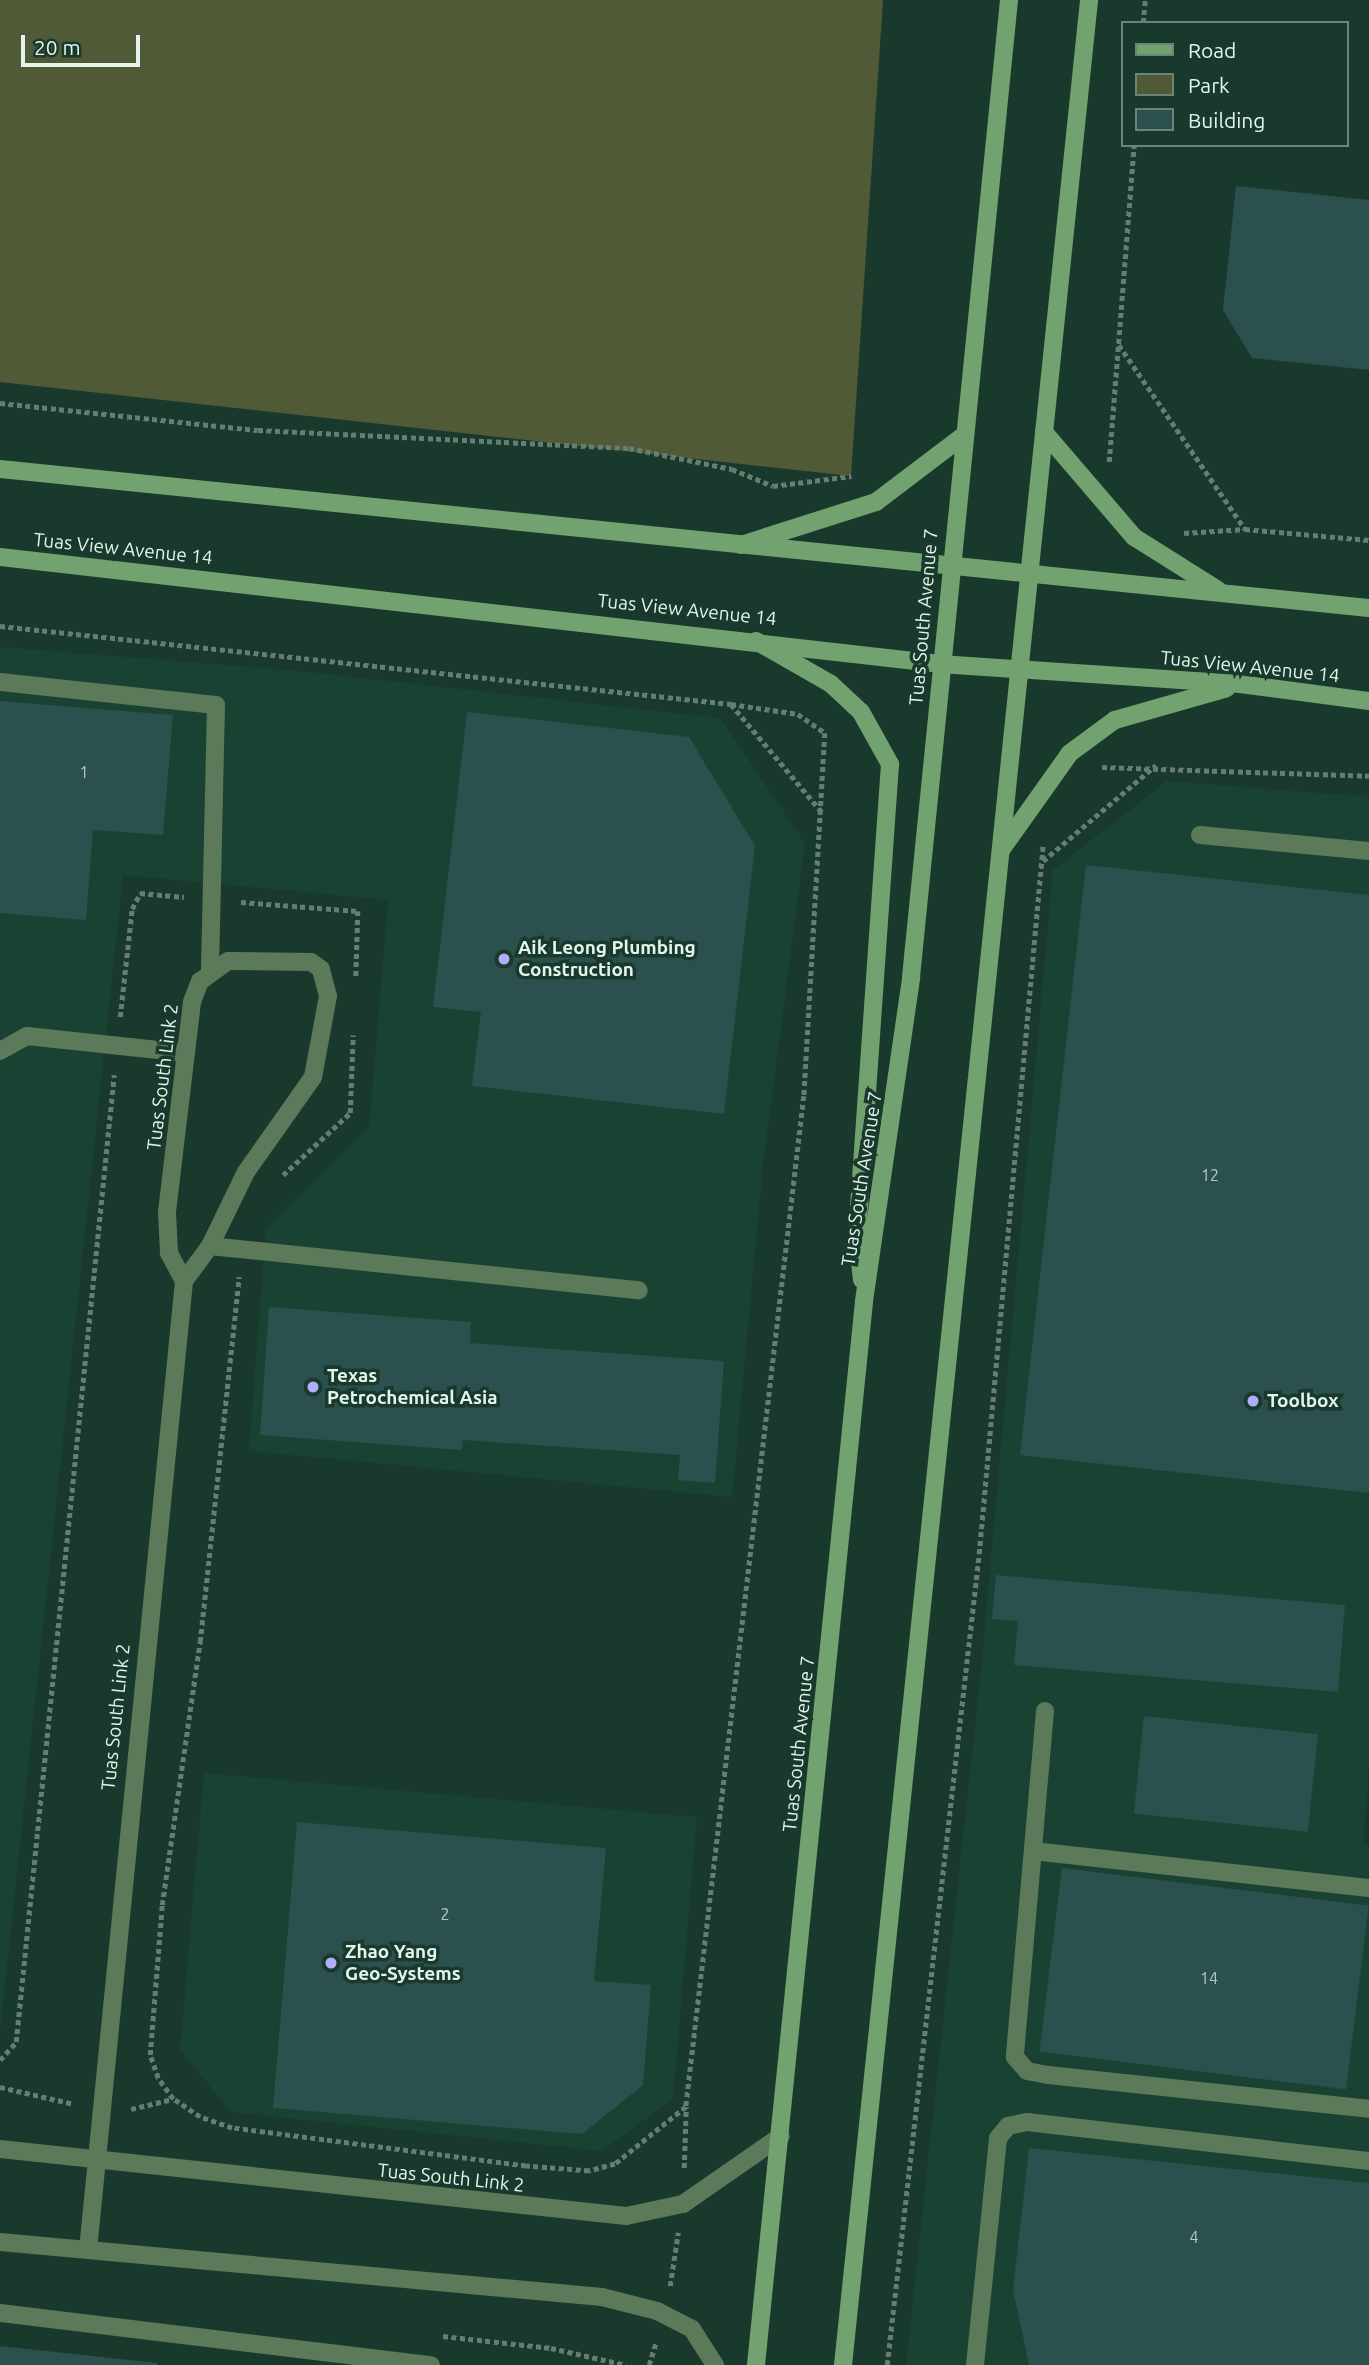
<!DOCTYPE html>
<html>
<head>
<meta charset="utf-8">
<style>
  body { margin:0 }
  #map { position:relative; width:1369px; height:2365px; overflow:hidden; background:#1a392d; font-family:Ubuntu,sans-serif }
  div>[style] { position:absolute }
  [style*='--x'] { left:calc(var(--x)*1px); top:calc(var(--y)*1px); width:calc(var(--w)*1px); rotate:calc(var(--a)*1deg) }
  .built>* { inset:0; background:#194233 }
  .green>* { inset:0; background:#515a37 }
  .building>* { inset:0; background:#2b504e; transform-origin:0 0 }
  .path>* { height:4.5px; margin-top:-2.25px; transform-origin:0; background:repeating-linear-gradient(90deg,#647e74 0 5px,transparent 0 8.5px) }
  .lane>* { height:18px; margin:-9px; padding:0 9px; transform-origin:9px; border-radius:9px; background:#5c7a5a }
  .street>* { height:18px; margin:-9px; padding:0 9px; transform-origin:9px; border-radius:9px; background:#5c7a5a }
  .secondary>* { height:18px; margin:-9px; padding:0 9px; transform-origin:9px; border-radius:9px; background:#72a270 }
  .dots>* { width:19px; height:19px; translate:-50% -50%; box-sizing:border-box; border:4px solid #1a392d; border-radius:50% }
  span { translate:-50% -50%; white-space:nowrap; text-align:center; line-height:1.15; -webkit-text-stroke:7px #1a392d; paint-order:stroke }
  .number-label { font-size:16px; color:#b4cbc4 }
  .number-label span { -webkit-text-stroke-width:0 }
  .street-label { font-size:19px; color:#e2f4ec }
  .poi-label { font-size:19px; color:#e2f4ec; font-weight:700 }
  .left { translate:0 -50%; text-align:left }
  .legend { position:absolute; left:1121px; top:21px; width:228px; height:126px; box-sizing:border-box; background:#1a392d; border:2px solid #6a8479; margin:0; padding:9px 12px; list-style:none; font-size:21px; color:#e2f4ec }
  .legend li { display:flex; align-items:center; gap:14px; height:35px }
  .legend b { width:35px; border:2px solid #6a8479 }
  .scale { position:absolute; left:21px; top:35px; width:119px; height:32px; box-sizing:border-box; border:4px solid #e2f4ec; border-top:0; padding-left:9px; font-size:21px; line-height:24px; white-space:nowrap; color:#e2f4ec; -webkit-text-stroke:5px #1a392d; paint-order:stroke }
</style>
</head>
<body>
<div id="map">
  <div class="built">
    <div style="clip-path:polygon(0 647px,290px 670px,720px 718px,805px 843px,763px 1165px,732px 1497px,249px 1451px,266px 1228px,369px 1128px,388px 900px,123px 875px,0 2032px)"></div>
    <div style="clip-path:polygon(1167px 781px,1369px 797px,1369px 1770px,1363px 1845px,1369px 1846px,1369px 2365px,906px 2365px,980px 1680px,1053px 870px)"></div>
    <div style="clip-path:polygon(204px 1773px,697px 1817px,673px 2099px,602px 2151px,231px 2112px,180px 2050px)"></div>
  </div>
  <div class="green">
    <div style="clip-path:polygon(0 0,883px 0,851px 476px,0 382px)"></div>
  </div>
  <div class="building">
    <div style="clip-path:polygon(1236px 186px,1369px 200px,1369px 370px,1252px 358px,1223px 310px)"></div>
    <div style="clip-path:polygon(0 701px,173px 715px,163px 835px,93px 830px,86px 920px,0 913px)"></div>
    <div style="clip-path:polygon(467px 712px,689px 737px,755px 846px,724px 1114px,472px 1086px,481px 1012px,433px 1007px)"></div>
    <div style="clip-path:polygon(1086px 865px,1369px 895px,1369px 1493px,1020px 1455px)"></div>
    <div style="clip-path:polygon(269px 1307px,471px 1322px,470px 1343px,724px 1361px,715px 1483px,678px 1480px,680px 1455px,463px 1440px,462px 1450px,260px 1435px)"></div>
    <div style="clip-path:polygon(996px 1575px,1345px 1605px,1338px 1692px,1014px 1665px,1018px 1621px,992px 1619px)"></div>
    <div style="left:1144px;top:1716px;width:175px;height:98px;rotate:6deg"></div>
    <div style="clip-path:polygon(297px 1822px,606px 1848px,594px 1981px,651px 1985px,643px 2085px,582px 2134px,273px 2108px)"></div>
    <div style="left:1062px;top:1868px;width:309px;height:185px;rotate:7deg"></div>
    <div style="clip-path:polygon(1029px 2148px,1369px 2183px,1369px 2365px,1029px 2365px,1013px 2290px)"></div>
    <div style="clip-path:polygon(0 2346px,157px 2363px,157px 2365px,0 2365px)"></div>
  </div>
  <div class="path">
    <div style="--x:1143;--y:23;--w:23;--a:-85"></div>
    <div style="--x:1119;--y:345;--w:223;--a:55.6"></div>
    <div style="--x:0;--y:403;--w:259;--a:6"></div>
    <div style="--x:258;--y:430;--w:371;--a:2.8"></div>
    <div style="--x:629;--y:448;--w:105;--a:11.5"></div>
    <div style="--x:732;--y:469;--w:44;--a:22.5"></div>
    <div style="--x:773;--y:486;--w:79;--a:-7.3"></div>
    <div style="--x:1109;--y:462;--w:318;--a:-85.5"></div>
    <div style="--x:1184;--y:533;--w:61;--a:-3.8"></div>
    <div style="--x:1245;--y:529;--w:124;--a:5.1"></div>
    <div style="--x:0;--y:626;--w:735;--a:6.09"></div>
    <div style="--x:731;--y:704;--w:68;--a:8.5"></div>
    <div style="--x:798;--y:714;--w:33;--a:35"></div>
    <div style="--x:825;--y:733;--w:364;--a:93.3"></div>
    <div style="--x:804;--y:1096;--w:1018;--a:96.66"></div>
    <div style="--x:686;--y:2107;--w:91;--a:141.2"></div>
    <div style="--x:615;--y:2164;--w:27;--a:165"></div>
    <div style="--x:589;--y:2171;--w:63;--a:-175.5"></div>
    <div style="--x:526;--y:2166;--w:296;--a:-172.6"></div>
    <div style="--x:232;--y:2128;--w:34;--a:-161"></div>
    <div style="--x:200;--y:2117;--w:32;--a:-146"></div>
    <div style="--x:173;--y:2099;--w:26;--a:-126"></div>
    <div style="--x:158;--y:2078;--w:24;--a:-109"></div>
    <div style="--x:150;--y:2055;--w:150;--a:-85.4"></div>
    <div style="--x:162;--y:1905;--w:266;--a:-81.8"></div>
    <div style="--x:200;--y:1642;--w:367;--a:-83.9"></div>
    <div style="--x:731;--y:704;--w:141;--a:49.9"></div>
    <div style="--x:1102;--y:767;--w:267;--a:1.9"></div>
    <div style="--x:1043;--y:861;--w:148;--a:-40.3"></div>
    <div style="--x:241;--y:902;--w:117;--a:4.4"></div>
    <div style="--x:358;--y:911;--w:66;--a:91.7"></div>
    <div style="--x:120;--y:1017;--w:109;--a:-83.7"></div>
    <div style="--x:132;--y:909;--w:18;--a:-63"></div>
    <div style="--x:140;--y:893;--w:44;--a:5.2"></div>
    <div style="--x:283;--y:1175;--w:91;--a:-42.8"></div>
    <div style="--x:350;--y:1113;--w:78;--a:-87.8"></div>
    <div style="--x:0;--y:2060;--w:24;--a:-48"></div>
    <div style="--x:16;--y:2042;--w:972;--a:-84.21"></div>
    <div style="--x:0;--y:2087;--w:76;--a:12.9"></div>
    <div style="--x:131;--y:2109;--w:43;--a:-13.4"></div>
    <div style="--x:684;--y:2168;--w:61;--a:-88.1"></div>
    <div style="--x:670;--y:2286;--w:54;--a:-81.4"></div>
    <div style="--x:443;--y:2336;--w:109;--a:6.3"></div>
    <div style="--x:551;--y:2348;--w:77;--a:12.8"></div>
    <div style="--x:649;--y:2365;--w:24;--a:-73"></div>
    <div style="--x:887;--y:2365;--w:816;--a:-83.53"></div>
    <div style="--x:979;--y:1554;--w:713;--a:-84.85"></div>
  </div>
  <div class="lane">
    <div style="--x:0;--y:682;--w:217;--a:6.1"></div>
    <div style="--x:216;--y:705;--w:266;--a:91.3"></div>
    <div style="--x:1200;--y:835;--w:170;--a:5.4"></div>
    <div style="--x:0;--y:1051;--w:31;--a:-29"></div>
    <div style="--x:27;--y:1036;--w:160;--a:6.1"></div>
    <div style="--x:210;--y:1246;--w:431;--a:5.9"></div>
    <div style="--x:1045;--y:1711;--w:347;--a:95"></div>
    <div style="--x:1015;--y:2057;--w:18;--a:49"></div>
    <div style="--x:1027;--y:2071;--w:21;--a:11"></div>
    <div style="--x:1048;--y:2075;--w:323;--a:6"></div>
    <div style="--x:1033;--y:1851;--w:338;--a:6.3"></div>
    <div style="--x:0;--y:2313;--w:434;--a:6.9"></div>
    <div style="--x:975;--y:2365;--w:228;--a:-84.2"></div>
    <div style="--x:998;--y:2138;--w:16;--a:-50"></div>
    <div style="--x:1008;--y:2126;--w:19;--a:-12"></div>
    <div style="--x:1027;--y:2122;--w:344;--a:6.5"></div>
  </div>
  <div class="street">
    <div style="--x:0;--y:2149;--w:630;--a:6.11"></div>
    <div style="--x:626;--y:2216;--w:58;--a:-11.9"></div>
    <div style="--x:683;--y:2204;--w:119;--a:-34.8"></div>
    <div style="--x:0;--y:2242;--w:605;--a:5.22"></div>
    <div style="--x:602;--y:2297;--w:57;--a:14.3"></div>
    <div style="--x:657;--y:2311;--w:39;--a:27"></div>
    <div style="--x:692;--y:2329;--w:43;--a:57.4"></div>
    <div style="--x:88;--y:2250;--w:974;--a:-84.34"></div>
    <div style="--x:184;--y:1281;--w:44;--a:-53.4"></div>
    <div style="--x:210;--y:1246;--w:82;--a:-64.1"></div>
    <div style="--x:246;--y:1172;--w:116;--a:-54.8"></div>
    <div style="--x:313;--y:1077;--w:82;--a:-79.5"></div>
    <div style="--x:328;--y:996;--w:28;--a:-105"></div>
    <div style="--x:321;--y:969;--w:12;--a:-145"></div>
    <div style="--x:311;--y:962;--w:83;--a:-179.3"></div>
    <div style="--x:228;--y:961;--w:34;--a:144"></div>
    <div style="--x:200;--y:981;--w:22;--a:111"></div>
    <div style="--x:192;--y:1002;--w:212;--a:96.8"></div>
    <div style="--x:167;--y:1213;--w:40;--a:87.1"></div>
    <div style="--x:169;--y:1253;--w:32;--a:62"></div>
  </div>
  <div class="secondary">
    <div style="--x:1044;--y:432;--w:138;--a:49.4"></div>
    <div style="--x:1134;--y:537;--w:99;--a:32.2"></div>
    <div style="--x:0;--y:469;--w:1376;--a:5.8"></div>
    <div style="--x:741;--y:545;--w:142;--a:-17.7"></div>
    <div style="--x:876;--y:502;--w:109;--a:-37.2"></div>
    <div style="--x:0;--y:557;--w:946;--a:6.49"></div>
    <div style="--x:940;--y:664;--w:301;--a:3.8"></div>
    <div style="--x:1240;--y:684;--w:130;--a:7.5"></div>
    <div style="--x:756;--y:641;--w:86;--a:29.8"></div>
    <div style="--x:831;--y:684;--w:41;--a:43"></div>
    <div style="--x:861;--y:712;--w:60;--a:60.9"></div>
    <div style="--x:890;--y:764;--w:473;--a:94"></div>
    <div style="--x:857;--y:1236;--w:44;--a:83.5"></div>
    <div style="--x:1001;--y:850;--w:119;--a:-54.6"></div>
    <div style="--x:1070;--y:753;--w:56;--a:-36.3"></div>
    <div style="--x:1115;--y:720;--w:116;--a:-15.9"></div>
    <div style="--x:756;--y:2365;--w:1069;--a:-84.2"></div>
    <div style="--x:864;--y:1301;--w:327;--a:-81.7"></div>
    <div style="--x:911;--y:977;--w:982;--a:-84.27"></div>
    <div style="--x:843;--y:2365;--w:2378;--a:-84.06"></div>
  </div>
  <div class="dots">
    <div style="left:504px;top:959px;background:#b0aefa"></div>
    <div style="left:313px;top:1387px;background:#b0aefa"></div>
    <div style="left:1253px;top:1401px;background:#b0aefa"></div>
    <div style="left:331px;top:1963px;background:#b0aefa"></div>
  </div>
  <div class="number-label">
    <span style="left:84px;top:772px">1</span>
    <span style="left:1210px;top:1175px">12</span>
    <span style="left:445px;top:1914px">2</span>
    <span style="left:1209px;top:1978px">14</span>
    <span style="left:1194px;top:2237px">4</span>
  </div>
  <div class="street-label">
    <span style="left:123px;top:549px;rotate:6deg">Tuas View Avenue 14</span>
    <span style="left:687px;top:610px;rotate:6deg">Tuas View Avenue 14</span>
    <span style="left:924px;top:617px;rotate:-85deg">Tuas South Avenue 7</span>
    <span style="left:1250px;top:667px;rotate:6deg">Tuas View Avenue 14</span>
    <span style="left:163px;top:1077px;rotate:-83deg">Tuas South Link 2</span>
    <span style="left:862px;top:1179px;rotate:-81deg">Tuas South Avenue 7</span>
    <span style="left:116px;top:1717px;rotate:-84deg">Tuas South Link 2</span>
    <span style="left:799px;top:1744px;rotate:-84deg">Tuas South Avenue 7</span>
    <span style="left:451px;top:2178px;rotate:6deg">Tuas South Link 2</span>
  </div>
  <div class="poi-label">
    <span class="left" style="left:518px;top:959px">Aik Leong Plumbing<br>Construction</span>
    <span class="left" style="left:327px;top:1387px">Texas<br>Petrochemical Asia</span>
    <span class="left" style="left:1267px;top:1401px">Toolbox</span>
    <span class="left" style="left:345px;top:1963px">Zhao Yang<br>Geo-Systems</span>
  </div>
  <ul class="legend">
  <li><b style="height:9px;background:#72a270"></b>Road</li>
  <li><b style="height:19px;background:#515a37"></b>Park</li>
  <li><b style="height:19px;background:#2b504e"></b>Building</li>
  </ul>
  <div class="scale">20 m</div>
</div>
</body>
</html>
